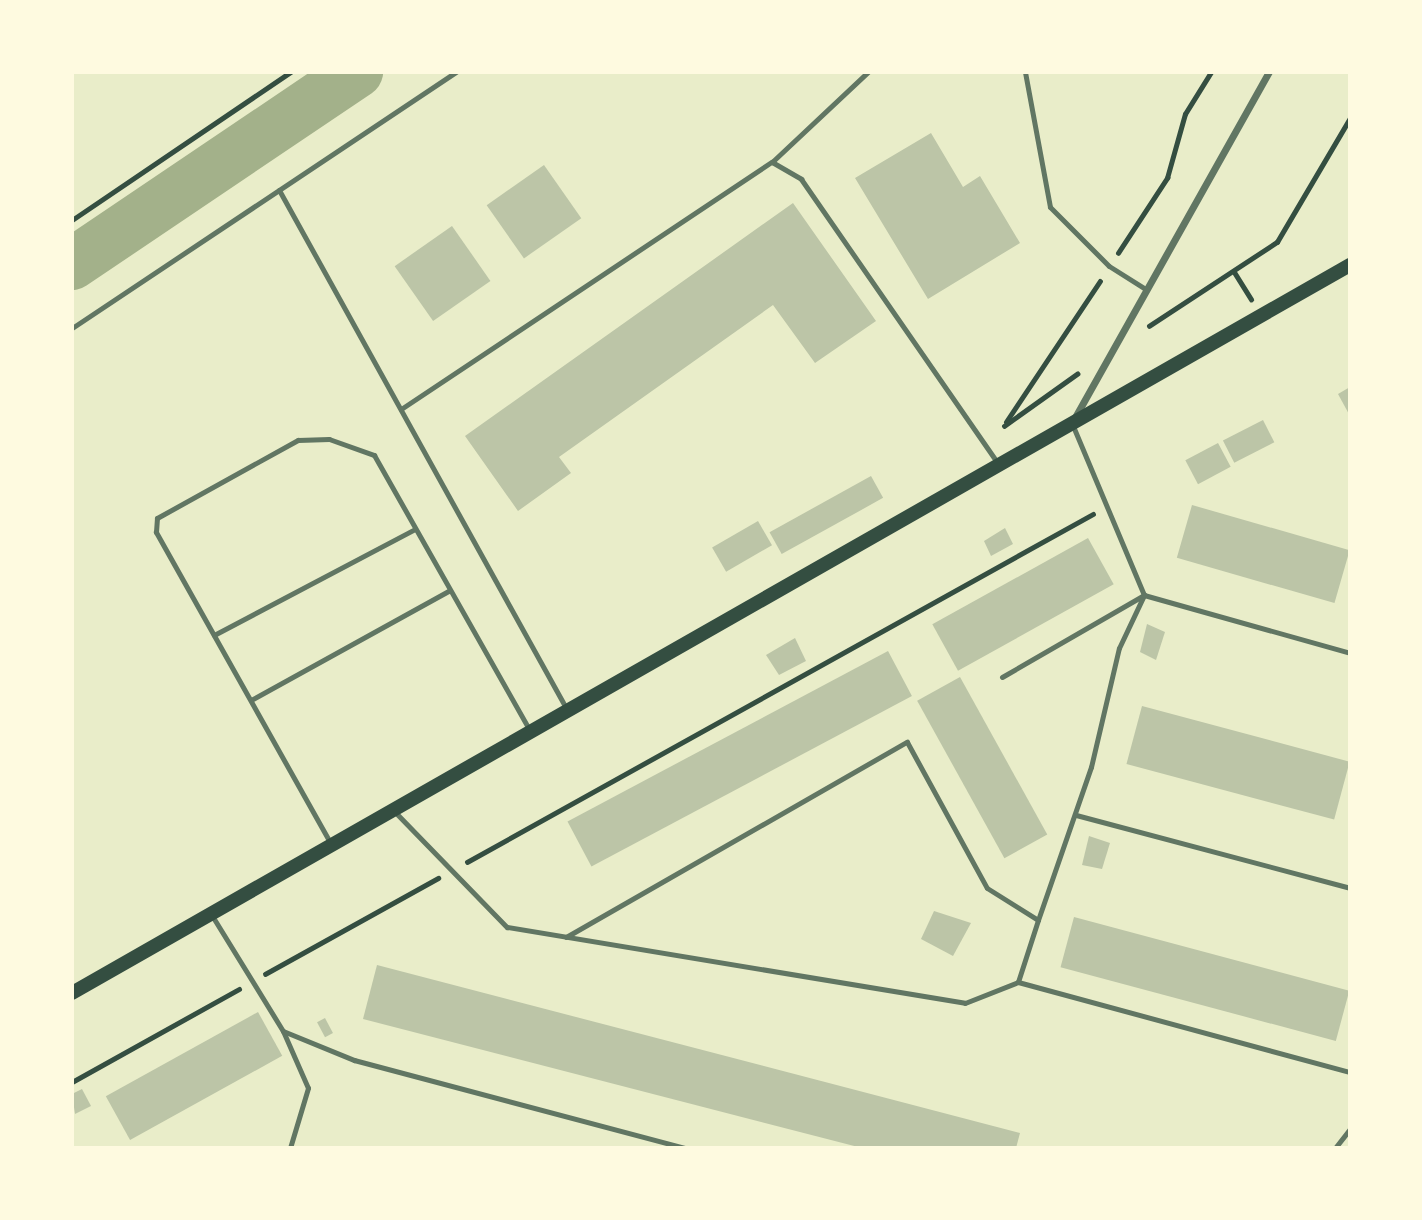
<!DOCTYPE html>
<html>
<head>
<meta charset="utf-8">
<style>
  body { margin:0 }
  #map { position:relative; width:1422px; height:1220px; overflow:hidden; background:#e9edc9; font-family:"Nunito Sans",sans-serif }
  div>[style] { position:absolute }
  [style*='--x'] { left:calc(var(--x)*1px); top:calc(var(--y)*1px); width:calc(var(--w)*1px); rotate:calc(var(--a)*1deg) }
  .river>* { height:52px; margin:-26px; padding:0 26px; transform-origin:26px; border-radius:26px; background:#a3b18a }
  .building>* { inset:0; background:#bcc5a7; transform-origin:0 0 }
  .path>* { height:4.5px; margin:-2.25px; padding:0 2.25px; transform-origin:2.25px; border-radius:2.25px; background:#344e41 }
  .service>* { height:5px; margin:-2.5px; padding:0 2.5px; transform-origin:2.5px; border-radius:2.5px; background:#617663 }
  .minor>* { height:7px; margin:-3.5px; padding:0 3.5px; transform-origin:3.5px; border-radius:3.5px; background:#617663 }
  .secondary>* { height:14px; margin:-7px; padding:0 7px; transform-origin:7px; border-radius:7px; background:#344e41 }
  span { translate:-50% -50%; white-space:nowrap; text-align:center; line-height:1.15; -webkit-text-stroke:6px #fefae0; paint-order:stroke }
  .frame { position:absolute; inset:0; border:74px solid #fefae0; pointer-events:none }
</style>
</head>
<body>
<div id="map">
  <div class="river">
    <div style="--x:72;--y:264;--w:344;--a:-34"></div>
  </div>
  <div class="building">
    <div style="clip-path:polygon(931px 133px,963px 187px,980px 176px,1020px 243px,928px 299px,855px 178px)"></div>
    <div style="left:544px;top:165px;width:65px;height:70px;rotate:55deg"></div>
    <div style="clip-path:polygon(793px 203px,876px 321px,815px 363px,773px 305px,559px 457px,571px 473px,518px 511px,465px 436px)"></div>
    <div style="left:452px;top:226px;width:67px;height:70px;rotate:55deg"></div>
    <div style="clip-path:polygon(1350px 387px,1350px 416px,1338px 394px)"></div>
    <div style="left:1263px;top:420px;width:25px;height:45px;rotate:63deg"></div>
    <div style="left:1218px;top:443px;width:27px;height:37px;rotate:62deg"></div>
    <div style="left:871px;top:476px;width:25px;height:116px;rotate:61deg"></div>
    <div style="left:1192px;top:505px;width:164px;height:55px;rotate:16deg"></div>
    <div style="left:758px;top:521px;width:28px;height:53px;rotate:60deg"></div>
    <div style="clip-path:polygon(1005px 528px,1013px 544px,991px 556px,984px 541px)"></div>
    <div style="left:1088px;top:538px;width:53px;height:178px;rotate:61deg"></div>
    <div style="clip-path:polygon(1147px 624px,1165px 632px,1156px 660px,1140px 652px)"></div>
    <div style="clip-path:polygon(795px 638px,806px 661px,779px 675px,766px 655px)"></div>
    <div style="left:888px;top:651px;width:51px;height:363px;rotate:62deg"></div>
    <div style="left:960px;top:677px;width:180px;height:49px;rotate:61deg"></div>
    <div style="left:1142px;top:706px;width:215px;height:60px;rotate:15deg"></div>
    <div style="clip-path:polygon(1089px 836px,1110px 843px,1102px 869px,1082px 865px)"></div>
    <div style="clip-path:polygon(934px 911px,971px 923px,953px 956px,921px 939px)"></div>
    <div style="left:1074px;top:917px;width:285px;height:52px;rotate:15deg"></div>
    <div style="clip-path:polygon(377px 965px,1020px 1133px,1016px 1148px,862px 1148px,363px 1019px)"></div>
    <div style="left:258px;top:1012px;width:50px;height:174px;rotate:61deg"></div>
    <div style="left:325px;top:1018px;width:17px;height:9px;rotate:62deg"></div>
    <div style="clip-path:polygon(82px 1089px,91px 1106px,75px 1114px,72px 1094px)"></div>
  </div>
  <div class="path">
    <div style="--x:72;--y:220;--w:264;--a:-34.1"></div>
    <div style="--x:1118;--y:253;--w:90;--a:-56.8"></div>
    <div style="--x:1167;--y:178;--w:66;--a:-74.3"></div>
    <div style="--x:1185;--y:114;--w:49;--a:-58.2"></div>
    <div style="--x:1235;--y:273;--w:31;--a:58"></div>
    <div style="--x:1149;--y:326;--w:153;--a:-33.3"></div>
    <div style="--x:1277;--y:242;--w:144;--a:-59.5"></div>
    <div style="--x:1006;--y:422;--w:169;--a:-56.3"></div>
    <div style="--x:1004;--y:426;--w:90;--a:-35.5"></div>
    <div style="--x:467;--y:862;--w:716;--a:-29.07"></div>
    <div style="--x:265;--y:974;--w:198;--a:-29"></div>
    <div style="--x:72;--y:1082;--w:191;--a:-29.1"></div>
  </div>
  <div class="service">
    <div style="--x:1025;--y:72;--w:137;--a:79.5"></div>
    <div style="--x:1050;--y:207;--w:83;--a:45"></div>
    <div style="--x:1109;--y:266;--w:41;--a:32.2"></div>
    <div style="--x:772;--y:162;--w:132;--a:-43.2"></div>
    <div style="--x:279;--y:190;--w:592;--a:61.01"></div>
    <div style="--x:72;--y:328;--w:462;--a:-33.7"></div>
    <div style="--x:401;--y:409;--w:446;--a:-33.7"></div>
    <div style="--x:772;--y:162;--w:34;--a:30"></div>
    <div style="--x:801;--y:179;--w:346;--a:55.3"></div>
    <div style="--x:214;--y:635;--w:227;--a:-27.8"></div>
    <div style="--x:1002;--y:677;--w:164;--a:-30"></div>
    <div style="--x:1144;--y:595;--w:214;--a:15.7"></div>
    <div style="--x:251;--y:700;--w:227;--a:-28.9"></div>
    <div style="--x:394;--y:811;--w:162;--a:45.8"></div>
    <div style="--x:507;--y:927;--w:464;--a:9.4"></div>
    <div style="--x:965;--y:1003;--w:57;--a:-21.6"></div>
    <div style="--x:1076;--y:815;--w:284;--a:14.9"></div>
    <div style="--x:331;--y:844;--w:358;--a:-119.3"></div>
    <div style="--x:156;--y:532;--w:14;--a:-86"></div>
    <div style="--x:157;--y:518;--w:161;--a:-29"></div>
    <div style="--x:298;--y:440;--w:31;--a:-2"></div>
    <div style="--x:329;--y:439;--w:48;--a:19.6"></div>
    <div style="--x:374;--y:455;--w:315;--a:60.5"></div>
    <div style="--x:211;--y:914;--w:137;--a:58.4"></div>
    <div style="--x:283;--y:1031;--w:62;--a:66.3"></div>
    <div style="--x:308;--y:1088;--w:63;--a:106.7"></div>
    <div style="--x:1038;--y:920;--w:162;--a:-70.9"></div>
    <div style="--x:1091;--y:767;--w:122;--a:-76.8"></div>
    <div style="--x:1119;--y:648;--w:59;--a:-64.7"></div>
    <div style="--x:1144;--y:595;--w:186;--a:-112.8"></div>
    <div style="--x:566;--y:937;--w:393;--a:-29.8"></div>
    <div style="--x:907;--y:742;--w:166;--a:61.3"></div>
    <div style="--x:987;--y:888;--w:60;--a:32.1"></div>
    <div style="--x:1038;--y:920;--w:65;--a:107.9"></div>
    <div style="--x:1018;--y:982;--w:344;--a:15.2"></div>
    <div style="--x:283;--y:1031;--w:77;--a:22.2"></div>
    <div style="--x:354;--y:1060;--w:342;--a:14.9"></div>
    <div style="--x:1335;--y:1148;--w:24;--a:-52"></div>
  </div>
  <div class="minor">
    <div style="--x:1074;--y:419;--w:398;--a:-60.7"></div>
  </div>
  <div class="secondary">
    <div style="--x:72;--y:993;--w:1471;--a:-29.67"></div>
  </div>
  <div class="frame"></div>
</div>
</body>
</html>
